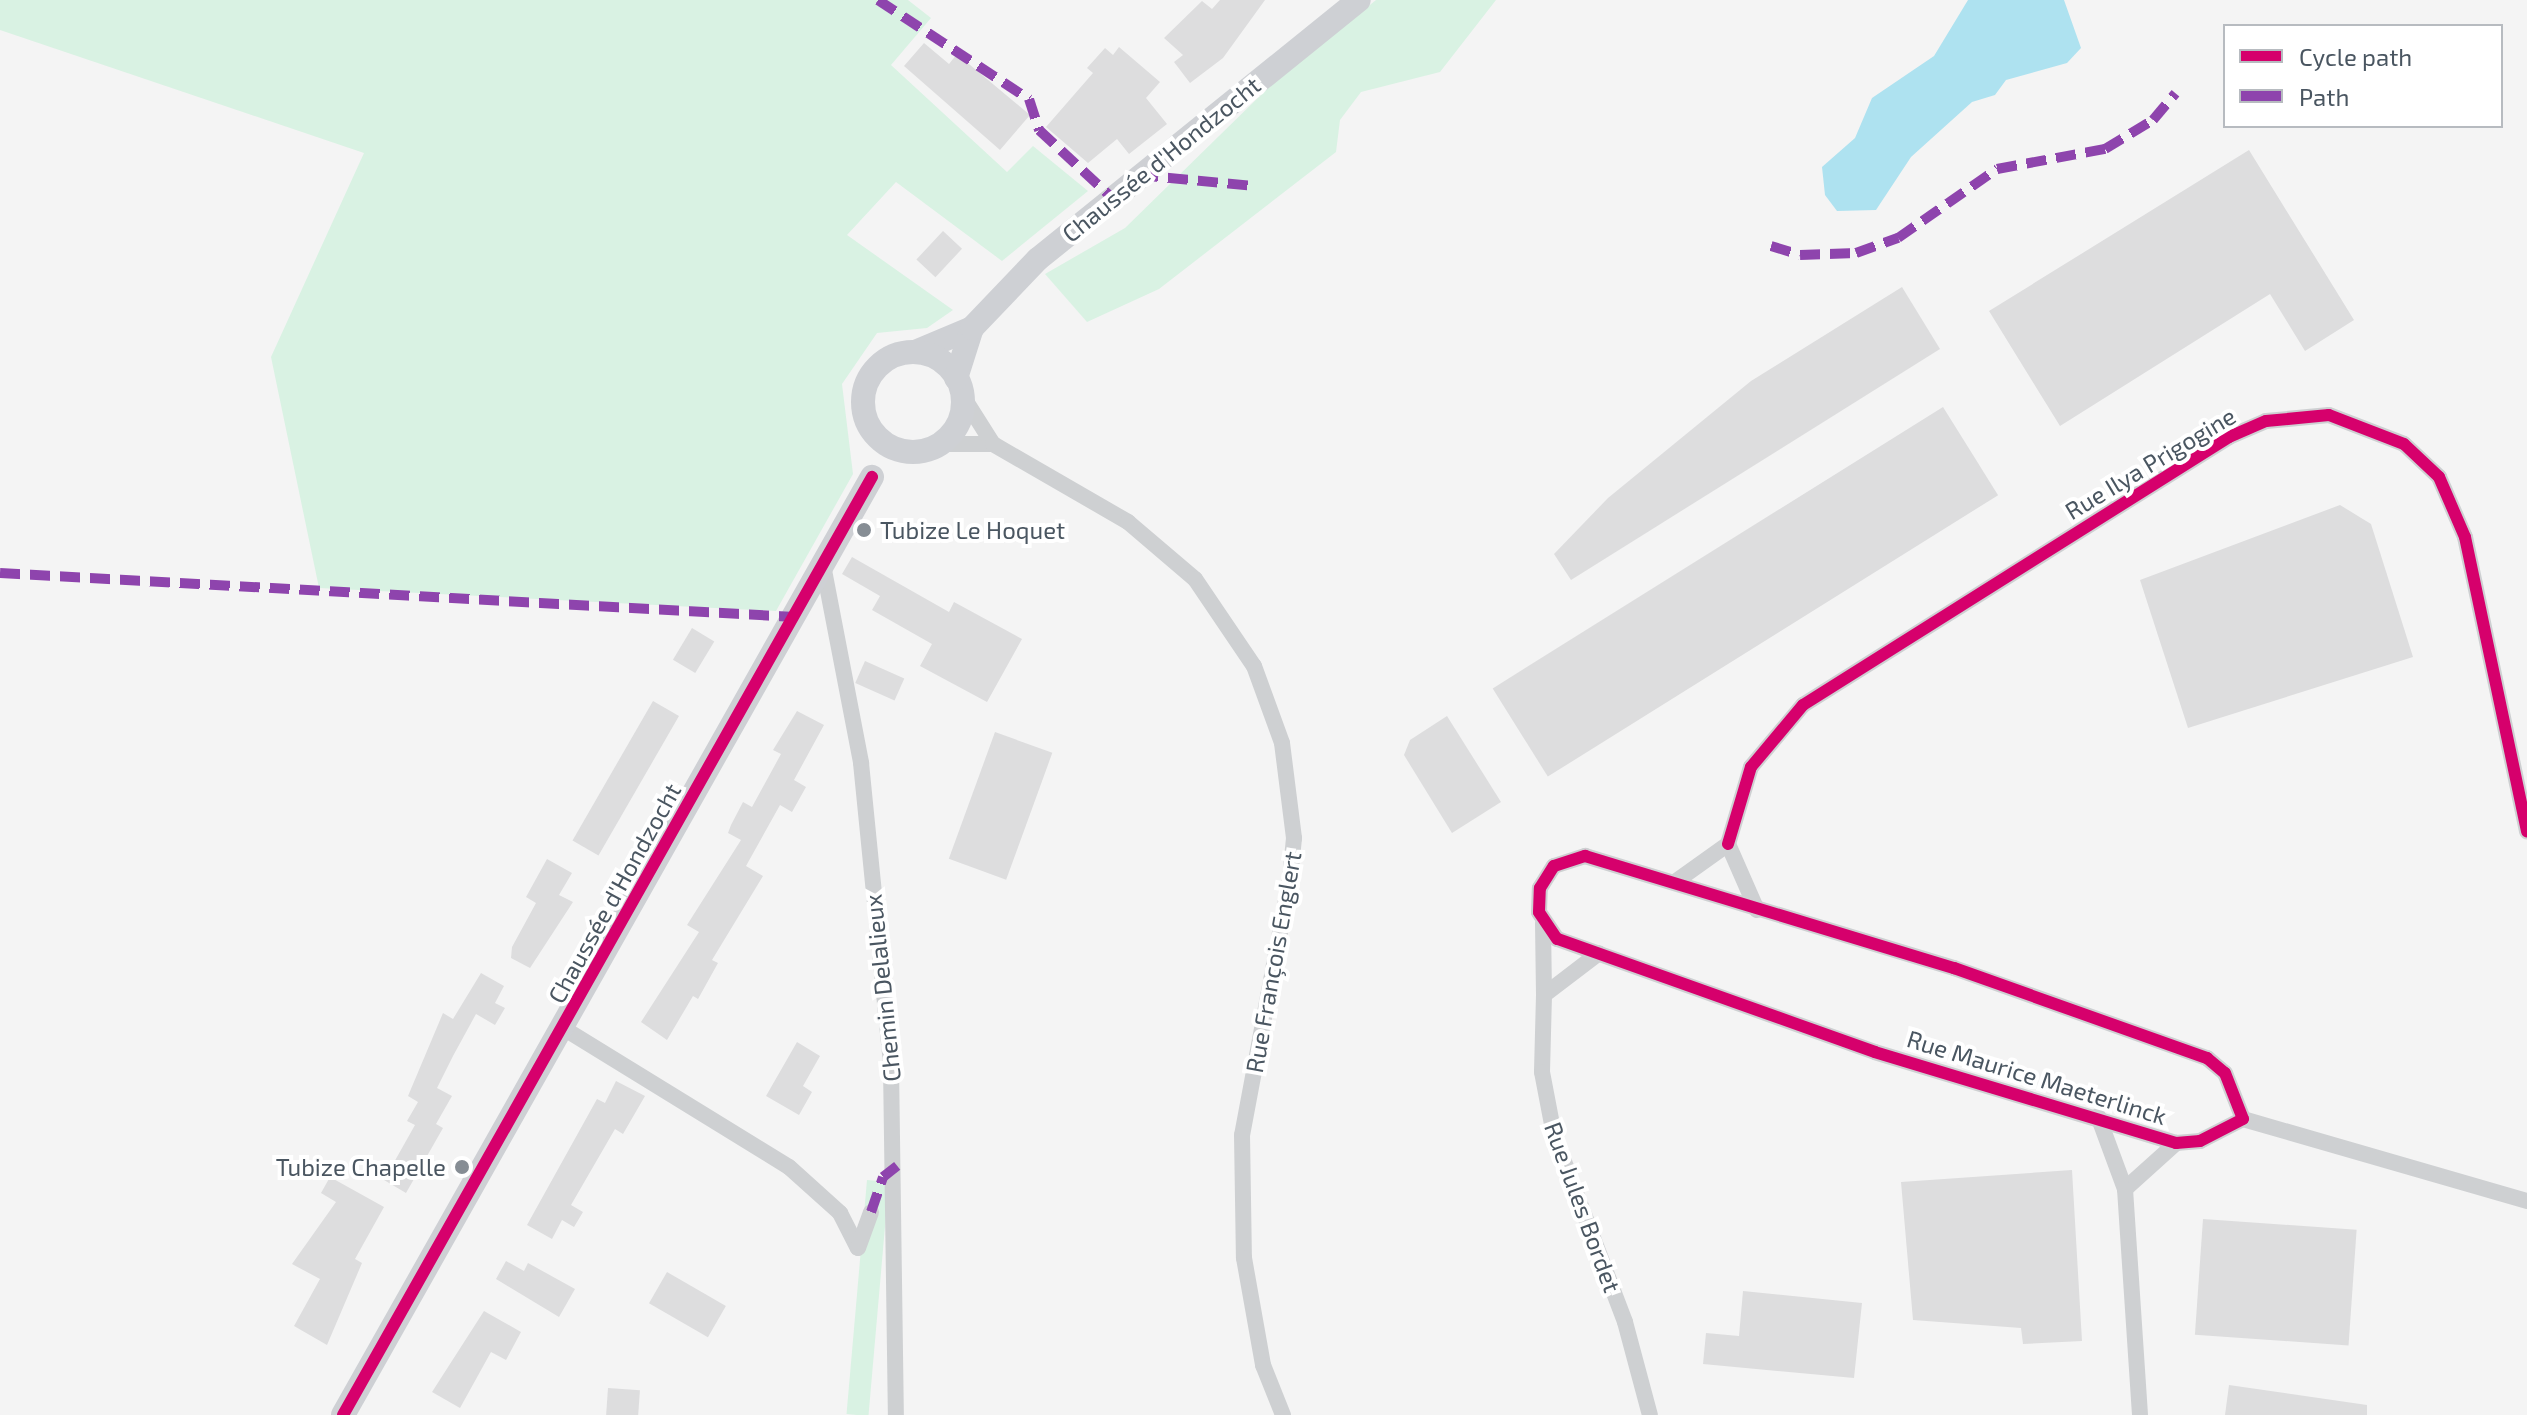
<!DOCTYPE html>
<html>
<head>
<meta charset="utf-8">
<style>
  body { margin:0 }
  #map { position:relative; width:2527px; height:1415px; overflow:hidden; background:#f4f4f4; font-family:"Exo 2",sans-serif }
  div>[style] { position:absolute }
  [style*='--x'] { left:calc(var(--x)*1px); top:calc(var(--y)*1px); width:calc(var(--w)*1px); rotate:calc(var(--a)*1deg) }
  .green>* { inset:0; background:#d9f2e3; transform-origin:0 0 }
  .water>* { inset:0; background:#aee2f0 }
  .building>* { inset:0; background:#ddddde; transform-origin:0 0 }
  .street>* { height:16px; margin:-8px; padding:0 8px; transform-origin:8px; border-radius:8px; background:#ced0d2 }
  .secondary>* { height:24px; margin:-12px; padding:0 12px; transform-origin:12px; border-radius:12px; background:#ced0d4 }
  .secondary>.ring { margin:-12px; padding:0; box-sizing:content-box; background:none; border:24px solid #ced0d4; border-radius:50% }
  .quiet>* { height:10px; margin-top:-5px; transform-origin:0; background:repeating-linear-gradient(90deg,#8e44ad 0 20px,transparent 0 30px) }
  .cycleway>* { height:12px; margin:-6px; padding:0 6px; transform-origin:6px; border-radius:6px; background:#d6006c }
  .dots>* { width:22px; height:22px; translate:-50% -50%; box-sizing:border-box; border:4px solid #fff; border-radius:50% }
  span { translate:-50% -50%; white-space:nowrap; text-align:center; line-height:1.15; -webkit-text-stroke:8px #fff; paint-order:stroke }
  .street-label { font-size:24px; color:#4a5661 }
  .poi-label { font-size:24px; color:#4a5661 }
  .left { translate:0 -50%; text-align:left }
  .right { translate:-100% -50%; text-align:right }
  .legend { position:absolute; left:2223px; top:24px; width:280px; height:104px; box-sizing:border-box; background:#fff; border:2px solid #b7bbc0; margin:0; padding:10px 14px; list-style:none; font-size:24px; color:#4a5661 }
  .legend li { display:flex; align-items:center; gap:16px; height:40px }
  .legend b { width:40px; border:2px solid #b7bbc0 }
</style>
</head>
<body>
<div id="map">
  <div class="green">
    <div style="clip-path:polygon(0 0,908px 0,931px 18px,891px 65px,1007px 172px,1033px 146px,1088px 191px,1002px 261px,896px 182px,847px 235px,953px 310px,927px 328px,877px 333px,842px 384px,853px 474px,776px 611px,319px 588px,271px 357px,364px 153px,0 30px)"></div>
    <div style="clip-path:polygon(1376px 0,1496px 0,1440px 72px,1361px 92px,1340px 120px,1336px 152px,1159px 289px,1087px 322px,1045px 274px,1125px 228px,1267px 89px)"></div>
    <div style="left:867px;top:1180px;width:22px;height:235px;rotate:5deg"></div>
  </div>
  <div class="water">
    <div style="clip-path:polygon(1968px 0,2064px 0,2081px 48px,2067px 63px,2006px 80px,1995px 95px,1972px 102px,1911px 157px,1876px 210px,1837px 211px,1825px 195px,1822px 167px,1855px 138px,1872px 98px,1934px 56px)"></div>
  </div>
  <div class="building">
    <div style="clip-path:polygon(1220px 0,1265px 0,1223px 58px,1190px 83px,1174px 62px,1183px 55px,1164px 38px,1202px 1px,1212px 9px)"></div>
    <div style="clip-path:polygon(924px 43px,949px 64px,957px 54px,1030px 115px,1000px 150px,904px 66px)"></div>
    <div style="clip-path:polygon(1119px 47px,1160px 82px,1146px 98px,1167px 124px,1129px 154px,1117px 139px,1088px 163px,1046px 127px,1093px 73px,1087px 68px,1105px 48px,1113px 55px)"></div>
    <div style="clip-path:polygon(2249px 150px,2354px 320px,2305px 351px,2270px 294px,2060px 426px,1989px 311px)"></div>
    <div style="left:943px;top:231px;width:26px;height:39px;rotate:43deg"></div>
    <div style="clip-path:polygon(1902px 287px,1940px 349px,1571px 580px,1554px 554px,1608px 498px,1751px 381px)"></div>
    <div style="left:1943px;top:407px;width:104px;height:531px;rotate:58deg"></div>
    <div style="clip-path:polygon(2340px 505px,2371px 524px,2413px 657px,2188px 728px,2140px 580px)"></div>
    <div style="clip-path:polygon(852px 557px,949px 612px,954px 602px,1022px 639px,987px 702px,920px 666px,932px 644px,872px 610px,880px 596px,842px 574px)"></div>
    <div style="left:692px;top:628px;width:26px;height:37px;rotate:31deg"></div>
    <div style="left:865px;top:661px;width:43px;height:24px;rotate:24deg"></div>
    <div style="left:653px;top:701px;width:30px;height:161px;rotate:30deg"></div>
    <div style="clip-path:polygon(797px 711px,824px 725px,794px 780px,806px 787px,792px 812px,780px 805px,746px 866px,763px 876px,712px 960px,718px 963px,698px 999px,693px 996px,667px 1040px,641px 1022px,699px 932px,687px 925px,741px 840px,728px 833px,731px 825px,743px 802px,752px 807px,781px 754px,773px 750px)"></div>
    <div style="clip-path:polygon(1447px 716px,1501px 802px,1452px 833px,1404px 755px,1410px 740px)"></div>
    <div style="left:995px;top:732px;width:61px;height:135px;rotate:20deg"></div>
    <div style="clip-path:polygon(547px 859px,572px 873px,559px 895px,573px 902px,530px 968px,511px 958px,512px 947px,536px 903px,526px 897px)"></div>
    <div style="clip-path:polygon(481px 973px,504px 986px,495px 1003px,505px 1008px,495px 1025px,476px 1014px,453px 1056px,437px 1088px,452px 1096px,436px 1124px,443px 1128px,406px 1193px,384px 1180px,415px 1125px,407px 1121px,418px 1102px,408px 1096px,443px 1013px,453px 1019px)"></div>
    <div style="clip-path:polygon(797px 1042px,820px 1056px,803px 1086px,812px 1092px,799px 1115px,766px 1096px)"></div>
    <div style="clip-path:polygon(616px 1081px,645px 1096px,623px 1134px,615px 1129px,571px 1205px,583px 1212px,574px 1227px,562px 1220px,552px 1239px,527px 1225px,597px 1099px,605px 1103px)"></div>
    <div style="clip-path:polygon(2072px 1170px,2082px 1341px,2023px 1344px,2021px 1328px,1913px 1320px,1901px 1182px)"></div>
    <div style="clip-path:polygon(330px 1177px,384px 1207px,355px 1259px,362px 1263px,327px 1345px,294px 1326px,320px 1279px,292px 1264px,336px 1202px,321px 1193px)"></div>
    <div style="left:2203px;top:1219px;width:154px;height:116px;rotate:4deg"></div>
    <div style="clip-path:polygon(506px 1261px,524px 1271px,528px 1263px,575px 1289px,559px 1317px,496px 1279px)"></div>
    <div style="left:667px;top:1272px;width:68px;height:36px;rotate:30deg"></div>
    <div style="clip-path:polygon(1743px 1291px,1862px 1303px,1854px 1378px,1703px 1364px,1706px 1333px,1739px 1336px)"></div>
    <div style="clip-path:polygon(484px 1311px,521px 1332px,506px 1360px,491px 1352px,460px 1408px,432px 1392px)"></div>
    <div style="clip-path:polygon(2229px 1385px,2367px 1405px,2367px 1415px,2225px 1415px)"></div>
    <div style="left:608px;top:1388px;width:32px;height:27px;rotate:4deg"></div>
  </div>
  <div class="street">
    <div style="--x:940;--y:444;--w:53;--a:0"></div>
    <div style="--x:993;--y:444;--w:58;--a:-122.3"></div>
    <div style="--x:993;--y:444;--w:156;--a:30"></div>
    <div style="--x:1128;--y:522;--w:88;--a:40.4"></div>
    <div style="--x:1195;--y:579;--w:105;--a:55.9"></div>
    <div style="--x:1254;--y:666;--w:82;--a:70"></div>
    <div style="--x:1282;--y:743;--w:96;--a:82.8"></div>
    <div style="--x:1294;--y:838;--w:41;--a:95.6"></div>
    <div style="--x:1290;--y:879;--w:260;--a:100.6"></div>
    <div style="--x:1242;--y:1135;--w:123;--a:89.1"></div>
    <div style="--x:1244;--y:1258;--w:109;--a:79.9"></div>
    <div style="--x:1263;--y:1365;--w:54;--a:68.2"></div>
    <div style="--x:823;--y:565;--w:202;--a:79.1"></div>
    <div style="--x:861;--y:763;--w:304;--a:84.3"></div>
    <div style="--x:891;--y:1066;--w:349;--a:89.2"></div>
    <div style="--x:1728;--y:844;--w:80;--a:-73.4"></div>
    <div style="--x:1751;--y:767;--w:81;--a:-50"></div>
    <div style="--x:1803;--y:705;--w:503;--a:-32.17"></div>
    <div style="--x:2229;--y:437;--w:40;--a:-23.4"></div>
    <div style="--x:2266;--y:421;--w:63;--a:-5.4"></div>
    <div style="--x:2329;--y:415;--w:80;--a:21.1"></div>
    <div style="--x:2404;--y:444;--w:48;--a:43.3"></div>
    <div style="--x:2439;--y:477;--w:65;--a:66.6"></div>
    <div style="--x:2465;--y:537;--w:301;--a:78.1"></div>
    <div style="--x:1585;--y:856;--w:386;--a:16.9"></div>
    <div style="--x:1954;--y:968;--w:269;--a:19.6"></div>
    <div style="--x:2207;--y:1058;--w:23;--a:40"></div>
    <div style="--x:2225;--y:1073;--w:49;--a:68.6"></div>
    <div style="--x:2243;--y:1119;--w:48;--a:152.9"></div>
    <div style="--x:2200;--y:1141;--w:24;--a:175"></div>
    <div style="--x:2176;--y:1143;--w:314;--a:-163.2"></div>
    <div style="--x:1875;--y:1052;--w:337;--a:-160.4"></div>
    <div style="--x:1557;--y:939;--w:32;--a:-124"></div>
    <div style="--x:1539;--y:912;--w:24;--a:-88"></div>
    <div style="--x:1540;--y:888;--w:26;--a:-58"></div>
    <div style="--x:1554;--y:866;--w:33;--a:-18"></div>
    <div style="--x:1675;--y:882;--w:65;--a:-35.6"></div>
    <div style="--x:1728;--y:844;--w:72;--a:66.3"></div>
    <div style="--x:1543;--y:923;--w:72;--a:89.2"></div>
    <div style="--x:1544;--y:995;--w:69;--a:-37.4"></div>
    <div style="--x:1544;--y:995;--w:77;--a:91.5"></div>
    <div style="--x:1542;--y:1072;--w:64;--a:79.2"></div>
    <div style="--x:1554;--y:1135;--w:200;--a:69.2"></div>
    <div style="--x:1625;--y:1322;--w:96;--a:75"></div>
    <div style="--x:563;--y:1028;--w:265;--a:31.6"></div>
    <div style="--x:789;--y:1167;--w:69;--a:42"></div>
    <div style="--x:840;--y:1213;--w:39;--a:63"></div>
    <div style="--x:2098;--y:1116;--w:78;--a:69.7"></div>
    <div style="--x:2125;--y:1189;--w:69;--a:-42"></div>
    <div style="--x:2243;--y:1119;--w:296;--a:16.1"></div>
    <div style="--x:2125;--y:1189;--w:226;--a:86.2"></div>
    <div style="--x:858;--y:1248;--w:38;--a:-70"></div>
  </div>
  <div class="secondary">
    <div style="--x:915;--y:352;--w:62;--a:-22.8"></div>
    <div class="ring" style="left:863px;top:352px;width:76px;height:76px"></div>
    <div style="--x:956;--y:378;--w:52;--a:-72.3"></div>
    <div style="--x:972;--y:328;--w:95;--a:-46.3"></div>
    <div style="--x:1038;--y:259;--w:412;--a:-38.9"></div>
    <div style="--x:343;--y:1415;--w:1077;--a:-60.58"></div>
  </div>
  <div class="quiet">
    <div style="--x:878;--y:0;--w:181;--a:33.3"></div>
    <div style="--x:1029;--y:99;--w:33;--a:72"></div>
    <div style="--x:1039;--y:130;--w:98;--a:42.9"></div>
    <div style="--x:1138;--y:175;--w:118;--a:5.4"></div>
    <div style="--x:1771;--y:246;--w:30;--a:17"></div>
    <div style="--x:1800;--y:255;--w:56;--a:-2"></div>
    <div style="--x:1856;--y:253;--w:45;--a:-19.7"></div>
    <div style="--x:1898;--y:238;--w:121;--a:-34.9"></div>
    <div style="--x:1997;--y:169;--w:110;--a:-10.5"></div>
    <div style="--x:2105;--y:149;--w:56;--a:-31.1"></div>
    <div style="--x:2153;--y:120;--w:35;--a:-50"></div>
    <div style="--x:0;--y:573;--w:796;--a:3.17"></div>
    <div style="--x:871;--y:1212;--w:37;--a:-71"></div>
    <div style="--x:883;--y:1177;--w:18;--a:-38"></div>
  </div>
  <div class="cycleway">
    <div style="--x:1728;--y:844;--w:80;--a:-73.4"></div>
    <div style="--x:1751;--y:767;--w:81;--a:-50"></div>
    <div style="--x:1803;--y:705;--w:503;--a:-32.17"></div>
    <div style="--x:2229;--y:437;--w:40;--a:-23.4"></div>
    <div style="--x:2266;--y:421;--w:63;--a:-5.4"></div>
    <div style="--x:2329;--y:415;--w:80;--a:21.1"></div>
    <div style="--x:2404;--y:444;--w:48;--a:43.3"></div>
    <div style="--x:2439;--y:477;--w:65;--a:66.6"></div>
    <div style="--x:2465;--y:537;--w:301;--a:78.1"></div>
    <div style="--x:1585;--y:856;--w:386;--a:16.9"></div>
    <div style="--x:1954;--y:968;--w:269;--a:19.6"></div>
    <div style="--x:2207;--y:1058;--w:23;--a:40"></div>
    <div style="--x:2225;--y:1073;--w:49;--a:68.6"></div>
    <div style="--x:2243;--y:1119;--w:48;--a:152.9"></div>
    <div style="--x:2200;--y:1141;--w:24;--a:175"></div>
    <div style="--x:2176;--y:1143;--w:314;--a:-163.2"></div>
    <div style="--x:1875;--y:1052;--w:337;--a:-160.4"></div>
    <div style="--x:1557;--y:939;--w:32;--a:-124"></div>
    <div style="--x:1539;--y:912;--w:24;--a:-88"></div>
    <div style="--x:1540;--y:888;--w:26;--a:-58"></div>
    <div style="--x:1554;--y:866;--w:33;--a:-18"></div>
    <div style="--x:343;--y:1415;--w:1077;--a:-60.58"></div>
  </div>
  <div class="dots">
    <div style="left:864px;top:530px;background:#868d94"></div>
    <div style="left:462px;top:1167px;background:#868d94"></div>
  </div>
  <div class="street-label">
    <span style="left:1161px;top:159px;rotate:-39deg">Chaussée d'Hondzocht</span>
    <span style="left:2150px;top:463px;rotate:-31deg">Rue Ilya Prigogine</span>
    <span style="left:614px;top:893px;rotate:-61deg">Chaussée d'Hondzocht</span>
    <span style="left:1273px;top:962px;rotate:-80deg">Rue François Englert</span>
    <span style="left:882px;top:988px;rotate:-96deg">Chemin Delalieux</span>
    <span style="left:2037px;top:1077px;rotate:17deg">Rue Maurice Maeterlinck</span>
    <span style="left:1583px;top:1207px;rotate:70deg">Rue Jules Bordet</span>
  </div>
  <div class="poi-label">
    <span class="left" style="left:880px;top:530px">Tubize Le Hoquet</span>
    <span class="right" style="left:446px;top:1167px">Tubize Chapelle</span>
  </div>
  <ul class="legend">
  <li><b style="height:10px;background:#d6006c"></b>Cycle path</li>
  <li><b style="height:10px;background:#8e44ad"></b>Path</li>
  </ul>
</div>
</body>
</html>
